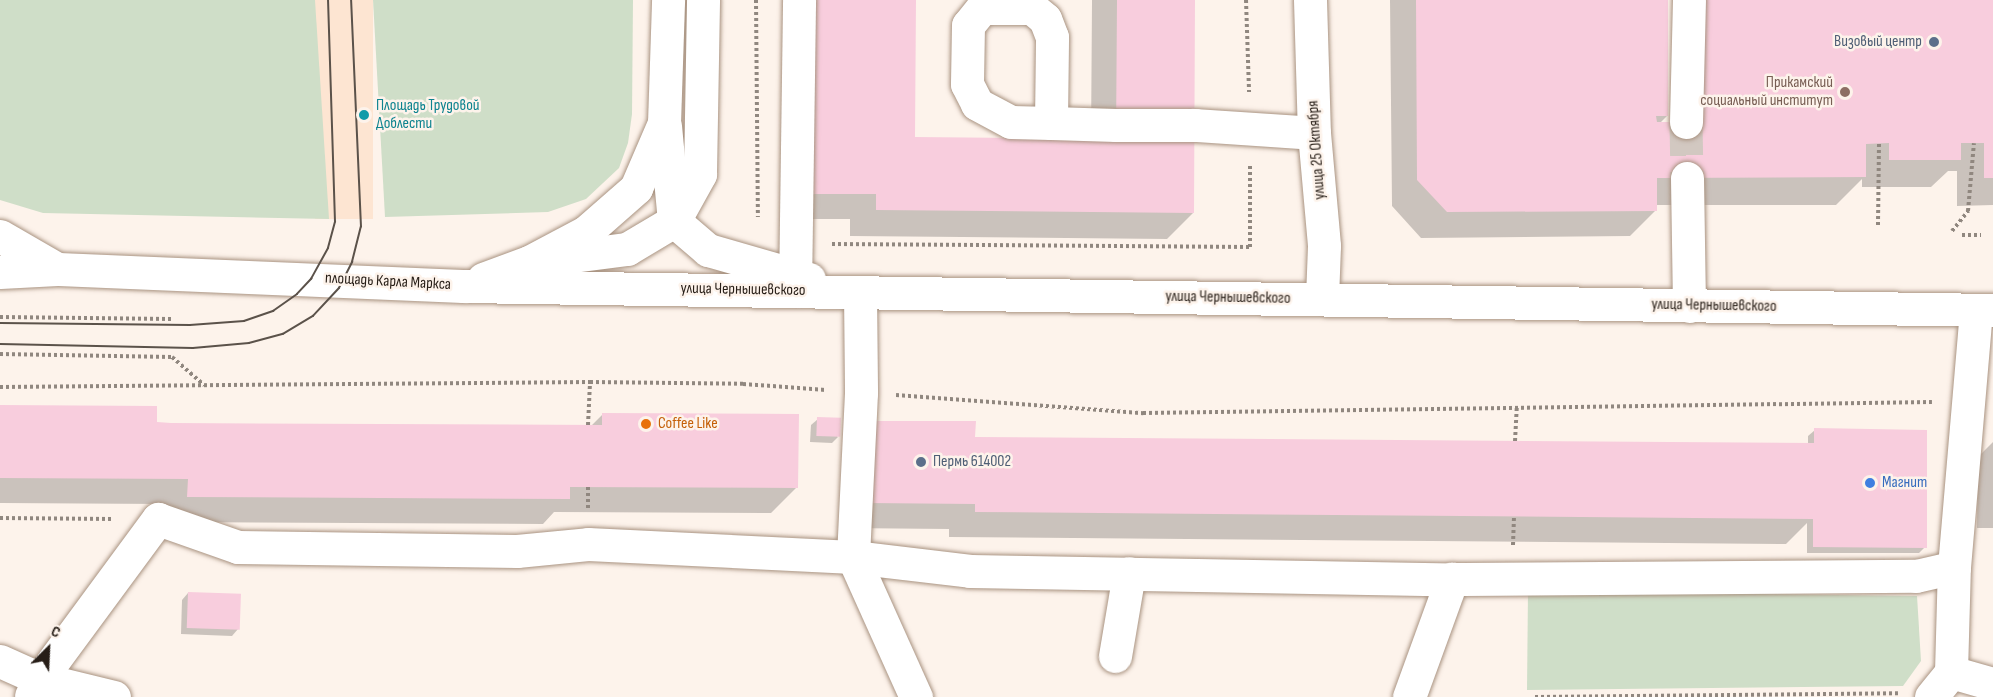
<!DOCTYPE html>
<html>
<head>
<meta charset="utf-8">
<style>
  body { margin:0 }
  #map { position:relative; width:1993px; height:697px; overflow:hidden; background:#fdf3eb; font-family:"Sofia Sans Condensed",sans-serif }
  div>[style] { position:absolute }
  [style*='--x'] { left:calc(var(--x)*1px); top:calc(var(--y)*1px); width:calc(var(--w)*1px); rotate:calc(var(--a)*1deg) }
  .built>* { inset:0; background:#fde5d2; transform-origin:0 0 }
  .green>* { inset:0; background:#cfdec8 }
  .shadow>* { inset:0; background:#0003 }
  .building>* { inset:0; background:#f8cddd; transform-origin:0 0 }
  .minor-tunnel>* { height:33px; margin-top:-16.5px; transform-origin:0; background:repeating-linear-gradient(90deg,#d2c8c1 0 33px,transparent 0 49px) }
  .path>* { height:4px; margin-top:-2px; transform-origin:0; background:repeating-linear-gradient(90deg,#90877f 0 3px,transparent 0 6px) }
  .roads { filter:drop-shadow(0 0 2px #a99381) drop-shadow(0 0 2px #a99381) }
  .minor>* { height:33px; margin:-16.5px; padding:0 16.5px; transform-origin:16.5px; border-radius:16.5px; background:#fff }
  .major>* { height:33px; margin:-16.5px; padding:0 16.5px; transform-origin:16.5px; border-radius:16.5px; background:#fff }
  .tram>* { height:1.5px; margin:-0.75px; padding:0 0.75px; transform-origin:0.75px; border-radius:0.75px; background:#5b524a }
  .dots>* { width:16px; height:16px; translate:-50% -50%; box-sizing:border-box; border:3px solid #fdf3eb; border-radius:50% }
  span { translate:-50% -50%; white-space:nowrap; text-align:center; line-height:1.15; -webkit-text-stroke:5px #fdf3eb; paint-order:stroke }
  .service-label { font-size:16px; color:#4e5e75 }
  .right { translate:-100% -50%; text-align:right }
  .left { translate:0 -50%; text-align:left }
  .education-label { font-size:16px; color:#785e54 }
  .culture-label { font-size:16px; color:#0d838f }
  .street-label { font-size:16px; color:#271e17 }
  .food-label { font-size:16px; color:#c56008 }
  .shop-label { font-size:16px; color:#366cbe }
  .north { position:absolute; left:18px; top:619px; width:60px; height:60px; -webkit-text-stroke:4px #fdf3eb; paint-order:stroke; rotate:24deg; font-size:16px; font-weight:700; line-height:24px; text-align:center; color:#271e17 }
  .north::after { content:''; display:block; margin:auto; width:21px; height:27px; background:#271e17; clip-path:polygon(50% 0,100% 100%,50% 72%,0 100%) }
</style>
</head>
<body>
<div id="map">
  <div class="built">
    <div style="left:315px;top:0;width:58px;height:219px"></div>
  </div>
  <div class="green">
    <div style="clip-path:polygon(0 0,315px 0,329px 219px,43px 213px,0 200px)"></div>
    <div style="clip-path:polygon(373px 0,633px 0,632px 114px,628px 143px,619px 168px,586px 199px,548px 212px,385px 217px)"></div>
    <div style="clip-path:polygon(1528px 591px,1917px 596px,1921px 661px,1903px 686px,1527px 690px)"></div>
  </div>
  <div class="shadow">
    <div style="clip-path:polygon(914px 0,913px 139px,1091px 140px,1092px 0,1194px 0,1193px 213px,1167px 239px,850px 236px,850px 219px,781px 219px)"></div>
    <div style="clip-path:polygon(1390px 0,1666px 0,1667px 116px,1659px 124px,1675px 124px,1674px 0,1993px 0,1993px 205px,1957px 206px,1957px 171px,1948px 171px,1931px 187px,1862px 187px,1862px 179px,1836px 205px,1656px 205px,1656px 210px,1630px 236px,1421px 238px,1392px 206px)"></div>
    <div style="clip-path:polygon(0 407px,155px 424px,590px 427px,603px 414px,797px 487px,771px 513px,554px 512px,543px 524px,162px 522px,162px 504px,0 503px)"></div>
    <div style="clip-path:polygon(818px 419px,838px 437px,832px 443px,810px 442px,811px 425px)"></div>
    <div style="clip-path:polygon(1815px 430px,1925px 547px,1919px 553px,1807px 553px,1807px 523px,1786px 544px,949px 537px,949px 529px,842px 528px,842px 448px,974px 438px,1808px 445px,1808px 436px)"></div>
    <div style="clip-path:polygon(1993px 442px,1993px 528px,1977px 528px,1978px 457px)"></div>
    <div style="clip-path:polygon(188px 593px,238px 629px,232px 636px,181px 634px,182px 600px)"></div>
  </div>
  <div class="building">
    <div style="clip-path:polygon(808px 0,916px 0,915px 137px,1116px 139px,1117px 0,1195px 0,1194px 213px,876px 210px,876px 194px,807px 194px)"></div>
    <div style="clip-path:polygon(1416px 0,1668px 0,1668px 116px,1656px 116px,1657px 122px,1703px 122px,1702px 0,1993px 0,1993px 178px,1984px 178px,1984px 143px,1961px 143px,1961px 160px,1889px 160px,1889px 143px,1866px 144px,1866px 177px,1657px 178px,1657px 211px,1447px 212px,1417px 180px)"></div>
    <div style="clip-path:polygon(0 405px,157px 406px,157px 422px,171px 423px,602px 425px,602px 413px,799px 414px,798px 488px,570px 487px,570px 499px,187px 497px,188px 479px,0 478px)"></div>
    <div style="left:817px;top:417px;width:24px;height:19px;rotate:2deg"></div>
    <div style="clip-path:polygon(868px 421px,976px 421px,975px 437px,1814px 443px,1814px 428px,1927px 430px,1927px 548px,1813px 547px,1813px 519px,975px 512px,975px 504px,867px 503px)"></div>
    <div style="left:188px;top:592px;width:53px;height:36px;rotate:2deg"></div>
  </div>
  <div class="minor-tunnel">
    <div style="--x:1686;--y:122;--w:56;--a:89"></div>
  </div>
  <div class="path">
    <div style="--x:756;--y:0;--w:217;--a:89.5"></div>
    <div style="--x:1246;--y:0;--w:92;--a:88.1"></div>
    <div style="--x:1878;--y:225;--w:81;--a:-89.3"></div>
    <div style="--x:1952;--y:231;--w:26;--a:-51"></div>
    <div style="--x:1968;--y:211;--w:68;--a:-85"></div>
    <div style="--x:1962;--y:235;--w:19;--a:0"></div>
    <div style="--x:832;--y:244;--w:418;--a:0.4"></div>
    <div style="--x:1250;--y:247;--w:84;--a:-90"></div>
    <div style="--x:0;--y:317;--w:171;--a:0.7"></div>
    <div style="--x:0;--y:354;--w:172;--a:1"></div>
    <div style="--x:172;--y:357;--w:43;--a:41.2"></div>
    <div style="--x:0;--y:387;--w:590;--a:-0.49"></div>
    <div style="--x:590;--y:382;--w:153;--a:0.7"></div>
    <div style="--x:743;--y:384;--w:83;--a:4.1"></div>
    <div style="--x:896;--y:395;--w:248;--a:4.2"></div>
    <div style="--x:1143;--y:413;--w:789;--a:-0.8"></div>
    <div style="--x:588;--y:425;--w:43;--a:-87.3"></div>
    <div style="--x:1515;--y:441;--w:34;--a:-87"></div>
    <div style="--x:588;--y:487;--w:23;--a:90"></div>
    <div style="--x:0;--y:518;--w:113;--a:0.5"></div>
    <div style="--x:1513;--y:545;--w:29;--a:-88"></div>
    <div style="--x:1535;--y:697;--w:363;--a:-0.6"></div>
  </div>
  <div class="roads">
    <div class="minor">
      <div style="--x:1310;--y:0;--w:133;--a:88.3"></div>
      <div style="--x:1314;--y:133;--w:113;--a:84.9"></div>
      <div style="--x:1324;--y:246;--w:53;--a:92.2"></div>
      <div style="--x:1686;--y:122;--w:122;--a:-88.6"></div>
      <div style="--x:1051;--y:123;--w:86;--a:-89.3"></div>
      <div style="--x:1052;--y:37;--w:19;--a:-111"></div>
      <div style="--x:1045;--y:19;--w:17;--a:-140"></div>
      <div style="--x:1032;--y:8;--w:50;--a:180"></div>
      <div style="--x:982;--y:8;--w:22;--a:129"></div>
      <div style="--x:968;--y:25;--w:59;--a:91"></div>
      <div style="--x:967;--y:84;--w:22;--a:63"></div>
      <div style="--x:977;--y:104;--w:38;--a:28"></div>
      <div style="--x:1011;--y:122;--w:40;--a:1.4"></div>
      <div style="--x:1051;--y:123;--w:65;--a:1.8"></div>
      <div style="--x:1116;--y:125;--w:79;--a:0"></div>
      <div style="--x:1195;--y:125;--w:119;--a:3.8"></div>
      <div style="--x:1687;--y:178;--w:128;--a:89.1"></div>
      <div style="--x:534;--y:261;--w:94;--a:-7.4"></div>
      <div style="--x:627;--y:249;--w:55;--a:-30.8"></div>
      <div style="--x:674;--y:221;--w:54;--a:-61"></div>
      <div style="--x:700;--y:174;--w:174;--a:-89"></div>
      <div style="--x:795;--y:291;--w:291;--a:-89.2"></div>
      <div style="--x:860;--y:292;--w:101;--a:89.4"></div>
      <div style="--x:861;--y:393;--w:164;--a:92.8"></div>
      <div style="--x:853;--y:557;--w:154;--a:65.8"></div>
      <div style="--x:1115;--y:656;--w:84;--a:-80.4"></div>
      <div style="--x:0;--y:661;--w:44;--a:24.2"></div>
      <div style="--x:40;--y:679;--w:19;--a:118"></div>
      <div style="--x:1951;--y:672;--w:44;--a:15.9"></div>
      <div style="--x:114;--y:697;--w:76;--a:-166.3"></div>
      <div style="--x:40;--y:679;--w:199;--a:-53.6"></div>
      <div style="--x:158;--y:519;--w:85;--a:19.3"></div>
      <div style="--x:238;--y:547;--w:279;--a:0.8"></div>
      <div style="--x:517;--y:551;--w:71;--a:-5.6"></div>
      <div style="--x:588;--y:544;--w:265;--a:2.8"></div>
      <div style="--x:853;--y:557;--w:118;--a:6.8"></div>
      <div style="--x:970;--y:571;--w:482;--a:1"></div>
      <div style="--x:1452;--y:579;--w:464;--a:-0.4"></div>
      <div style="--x:1916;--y:576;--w:39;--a:-13"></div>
      <div style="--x:1409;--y:697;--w:126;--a:-70"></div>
      <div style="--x:1931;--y:697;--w:32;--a:-51"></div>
      <div style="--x:1951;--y:672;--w:105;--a:-88.4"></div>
      <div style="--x:1954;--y:567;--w:258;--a:-85.1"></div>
    </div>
    <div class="major">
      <div style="--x:665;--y:126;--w:95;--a:84.6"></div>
      <div style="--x:674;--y:221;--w:45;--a:40.5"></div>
      <div style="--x:708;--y:250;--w:105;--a:16"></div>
      <div style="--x:0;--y:236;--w:66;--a:30.1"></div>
      <div style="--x:0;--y:272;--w:57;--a:-3"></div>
      <div style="--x:57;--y:269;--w:407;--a:2.4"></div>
      <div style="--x:464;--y:286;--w:1529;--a:0.9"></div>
      <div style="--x:483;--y:279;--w:49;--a:-20.3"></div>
      <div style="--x:529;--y:262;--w:64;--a:-27.8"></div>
      <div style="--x:586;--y:232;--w:67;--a:-41.3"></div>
      <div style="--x:636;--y:188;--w:71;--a:-66.7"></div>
      <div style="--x:664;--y:123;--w:123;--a:-88.1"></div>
    </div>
  </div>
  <div class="tram">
    <div style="--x:0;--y:323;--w:190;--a:0.6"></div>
    <div style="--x:190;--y:325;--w:54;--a:-4.2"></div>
    <div style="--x:244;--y:321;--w:31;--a:-19"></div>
    <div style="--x:273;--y:311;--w:29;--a:-35"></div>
    <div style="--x:297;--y:294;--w:21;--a:-47"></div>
    <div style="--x:311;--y:279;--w:35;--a:-61"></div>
    <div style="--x:328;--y:248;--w:27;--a:-75"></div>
    <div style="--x:335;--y:222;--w:222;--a:-91.8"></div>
    <div style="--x:0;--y:344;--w:193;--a:1.2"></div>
    <div style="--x:193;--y:348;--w:56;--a:-5.1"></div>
    <div style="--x:249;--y:343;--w:35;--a:-15"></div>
    <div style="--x:283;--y:334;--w:35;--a:-31"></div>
    <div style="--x:313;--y:316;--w:38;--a:-47"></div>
    <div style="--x:339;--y:288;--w:29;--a:-63"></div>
    <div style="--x:352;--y:262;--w:36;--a:-76"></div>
    <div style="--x:361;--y:227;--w:227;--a:-92.5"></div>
  </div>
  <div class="dots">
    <div style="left:1934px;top:42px;background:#5c6f8a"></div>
    <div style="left:1845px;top:92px;background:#8d6e63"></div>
    <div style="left:364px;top:115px;background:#0f9aa8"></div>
    <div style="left:646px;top:424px;background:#e8710a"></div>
    <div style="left:921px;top:462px;background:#5c6f8a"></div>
    <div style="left:1870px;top:483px;background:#3f7fe0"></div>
  </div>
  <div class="service-label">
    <span class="right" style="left:1922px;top:42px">Визовый центр</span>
    <span class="left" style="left:933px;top:462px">Пермь 614002</span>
  </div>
  <div class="education-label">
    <span class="right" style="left:1833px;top:92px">Прикамский<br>социальный институт</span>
  </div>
  <div class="culture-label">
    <span class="left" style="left:376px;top:115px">Площадь Трудовой<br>Доблести</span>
  </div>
  <div class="street-label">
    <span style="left:1317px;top:150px;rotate:-94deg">улица 25 Октября</span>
    <span style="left:388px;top:282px;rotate:3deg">площадь Карла Маркса</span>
    <span style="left:743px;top:290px;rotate:1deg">улица Чернышевского</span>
    <span style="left:1228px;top:298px;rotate:1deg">улица Чернышевского</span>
    <span style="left:1714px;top:306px;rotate:1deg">улица Чернышевского</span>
  </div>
  <div class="food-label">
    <span class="left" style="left:658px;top:424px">Coffee Like</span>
  </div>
  <div class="shop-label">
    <span class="left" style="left:1882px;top:483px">Магнит</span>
  </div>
  <div class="north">С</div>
</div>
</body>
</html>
